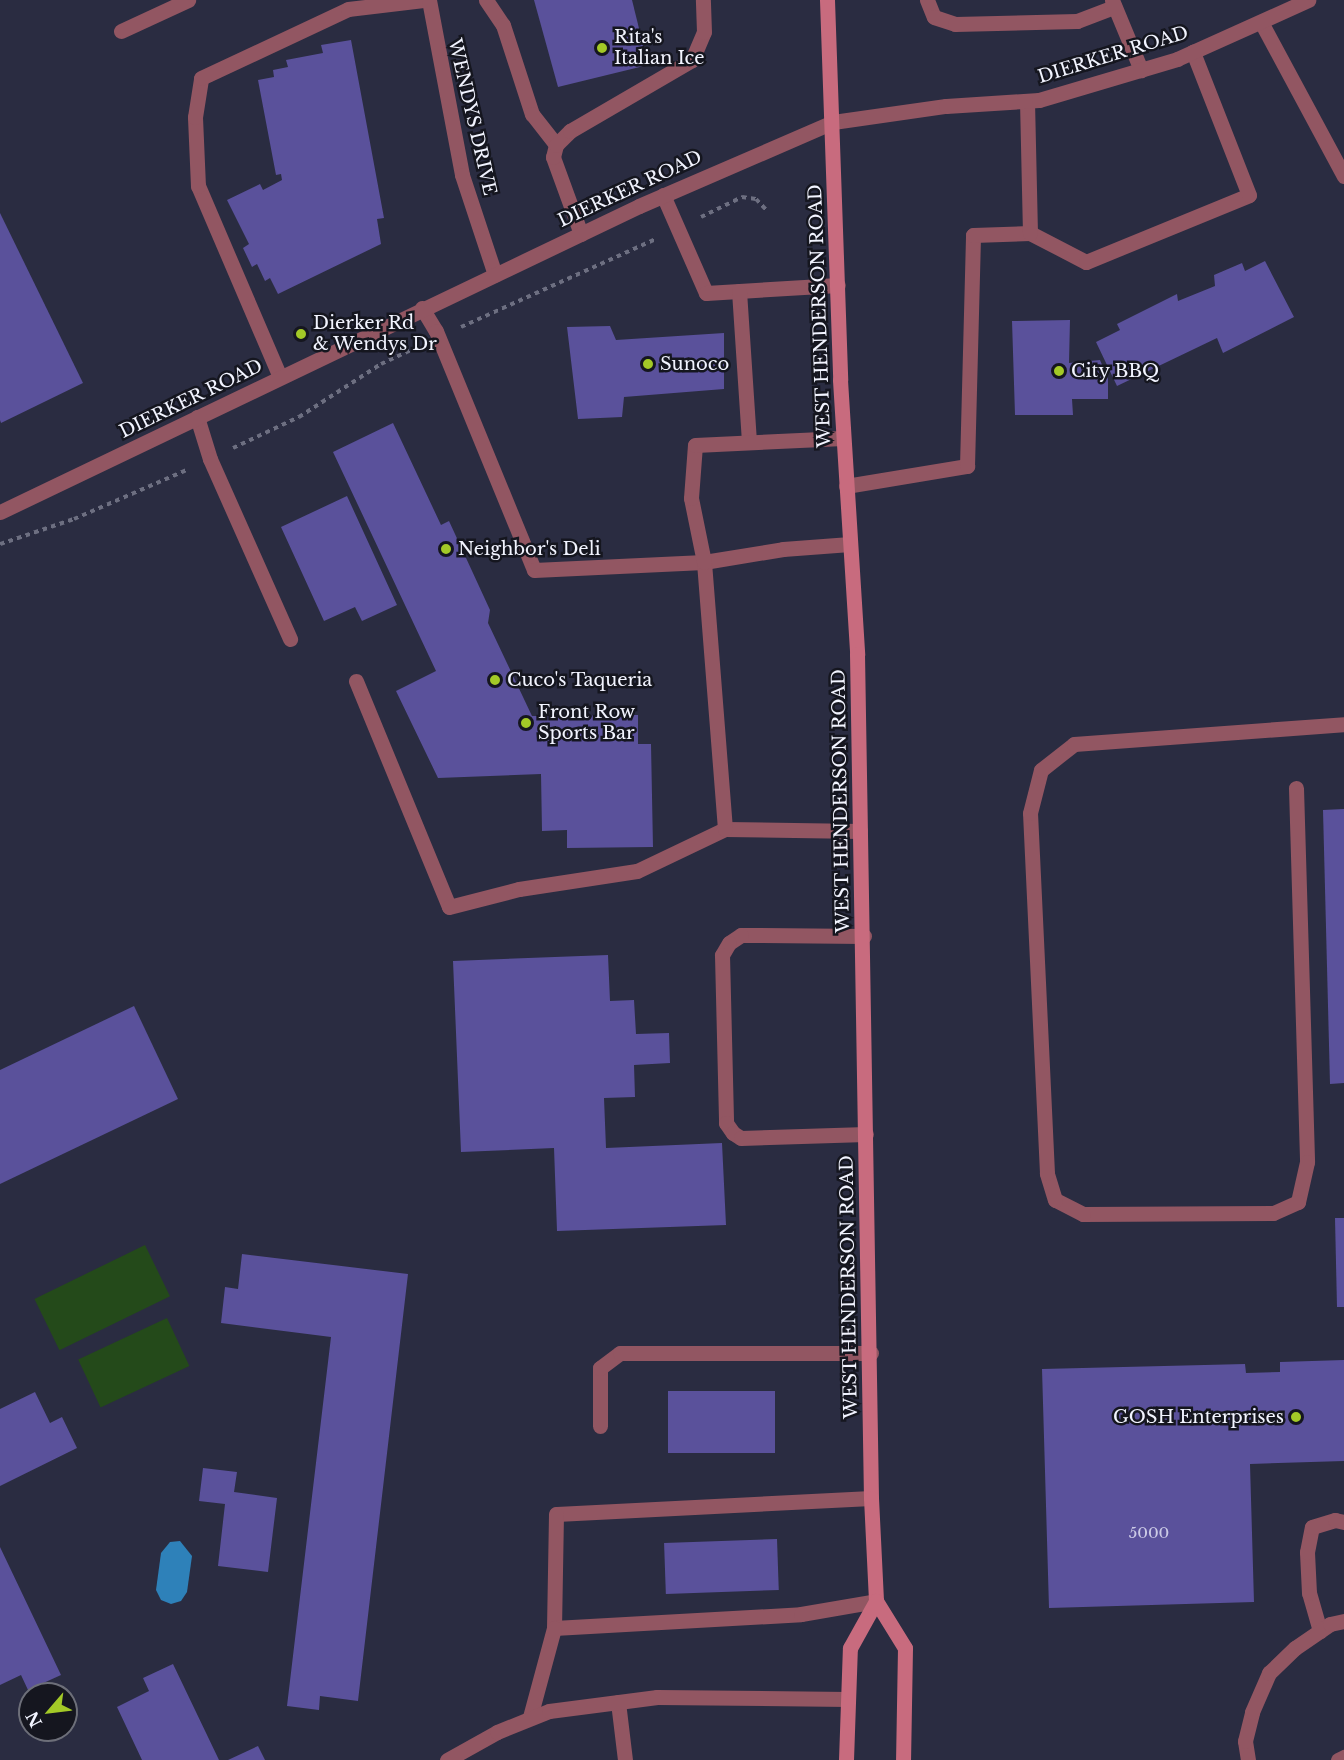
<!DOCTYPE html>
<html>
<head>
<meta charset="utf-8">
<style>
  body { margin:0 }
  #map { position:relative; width:1344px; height:1760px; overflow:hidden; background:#2a2c41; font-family:"Libre Baskerville",serif }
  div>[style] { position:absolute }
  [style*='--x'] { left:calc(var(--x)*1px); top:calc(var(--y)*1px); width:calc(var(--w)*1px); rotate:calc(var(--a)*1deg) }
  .green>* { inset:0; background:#244a1a; transform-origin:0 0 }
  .water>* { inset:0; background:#2e81b9 }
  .building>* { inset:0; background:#5a519b; transform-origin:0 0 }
  .path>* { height:4px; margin-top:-2px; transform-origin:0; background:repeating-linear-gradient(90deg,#6d6f81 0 4.5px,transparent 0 9px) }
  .service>* { height:15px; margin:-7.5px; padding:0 7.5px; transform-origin:7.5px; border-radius:7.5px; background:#925662 }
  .minor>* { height:15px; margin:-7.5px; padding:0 7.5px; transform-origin:7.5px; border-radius:7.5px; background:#925662 }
  .tertiary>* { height:15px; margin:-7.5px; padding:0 7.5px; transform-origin:7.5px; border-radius:7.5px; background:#925662 }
  .secondary>* { height:15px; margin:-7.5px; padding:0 7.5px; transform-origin:7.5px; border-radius:7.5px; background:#c86b7e }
  .dots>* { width:16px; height:16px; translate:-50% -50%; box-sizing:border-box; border:3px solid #15161f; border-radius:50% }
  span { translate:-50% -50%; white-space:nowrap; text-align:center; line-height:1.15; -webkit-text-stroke:5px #15161f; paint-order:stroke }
  .number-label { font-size:15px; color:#cccbe6 }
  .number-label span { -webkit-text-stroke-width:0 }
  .poi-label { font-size:18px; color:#f2f4ff }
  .left { translate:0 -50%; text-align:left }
  .right { translate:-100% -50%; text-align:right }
  .street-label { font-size:18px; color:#f2f4ff }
  .north { position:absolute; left:18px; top:1682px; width:60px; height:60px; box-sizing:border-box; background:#15161f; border:2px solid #6d6f79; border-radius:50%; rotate:242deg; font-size:16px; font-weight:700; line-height:24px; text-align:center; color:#f2f4ff }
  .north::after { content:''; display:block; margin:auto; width:21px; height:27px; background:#a3c927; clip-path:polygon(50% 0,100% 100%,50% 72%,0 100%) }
</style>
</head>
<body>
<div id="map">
  <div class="green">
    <div style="left:145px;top:1245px;width:57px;height:123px;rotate:64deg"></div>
    <div style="left:167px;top:1318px;width:53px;height:98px;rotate:65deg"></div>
  </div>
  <div class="water">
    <div style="clip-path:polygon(180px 1541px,192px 1556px,187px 1592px,181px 1601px,171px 1604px,161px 1600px,156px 1590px,161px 1553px,170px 1542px)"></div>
  </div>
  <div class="building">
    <div style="clip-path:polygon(534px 0,632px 0,648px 65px,558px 87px)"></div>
    <div style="clip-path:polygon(351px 40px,384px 218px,377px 219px,381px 244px,278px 294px,270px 278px,265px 281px,257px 264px,252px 267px,243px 248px,249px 244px,227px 200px,260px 184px,263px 190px,282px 180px,281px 174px,276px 175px,258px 80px,274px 77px,273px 70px,288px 67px,286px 60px,323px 53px,321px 45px)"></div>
    <div style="clip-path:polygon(0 213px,83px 383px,1px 423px,0 420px)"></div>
    <div style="clip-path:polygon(1265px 261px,1294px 317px,1223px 353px,1217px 338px,1117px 386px,1096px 342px,1120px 330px,1117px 324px,1177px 294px,1178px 301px,1215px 286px,1214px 275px,1242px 263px,1245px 271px)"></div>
    <div style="clip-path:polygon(1070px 320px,1069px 363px,1100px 360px,1108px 379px,1108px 399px,1072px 399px,1073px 415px,1015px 415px,1012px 321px)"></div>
    <div style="clip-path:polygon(610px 326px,616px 340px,724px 333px,724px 389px,624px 397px,622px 417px,578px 419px,567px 327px)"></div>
    <div style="clip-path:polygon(393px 423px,441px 525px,449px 521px,490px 610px,488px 623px,532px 716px,638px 715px,638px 744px,651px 744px,653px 847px,567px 848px,567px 830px,542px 831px,541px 774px,438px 778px,396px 691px,436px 671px,333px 452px)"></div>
    <div style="clip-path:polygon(347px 496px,397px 605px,362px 621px,355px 607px,324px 621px,281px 527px)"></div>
    <div style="clip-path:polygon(1344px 809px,1344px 1083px,1330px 1084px,1323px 810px)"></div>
    <div style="clip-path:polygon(608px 955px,610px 1001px,634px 1000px,636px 1034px,669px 1033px,670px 1063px,634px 1065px,635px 1097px,604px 1098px,606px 1148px,722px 1143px,726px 1225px,557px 1231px,554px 1148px,461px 1152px,453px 961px)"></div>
    <div style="clip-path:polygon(134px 1006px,178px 1099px,0 1184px,0 1070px)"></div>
    <div style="clip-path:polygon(1335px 1218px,1344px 1218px,1344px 1307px,1337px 1307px)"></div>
    <div style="clip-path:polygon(242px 1254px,408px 1274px,358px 1701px,320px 1696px,319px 1710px,287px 1706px,331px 1337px,221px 1323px,225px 1287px,238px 1289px)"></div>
    <div style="clip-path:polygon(1344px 1360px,1344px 1461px,1250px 1464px,1254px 1602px,1049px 1608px,1042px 1369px,1245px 1364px,1246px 1373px,1280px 1372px,1280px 1362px)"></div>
    <div style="left:668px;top:1391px;width:107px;height:62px"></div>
    <div style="clip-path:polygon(35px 1392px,50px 1423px,62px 1417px,77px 1448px,0 1486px,0 1409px)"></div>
    <div style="clip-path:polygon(203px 1468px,237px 1472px,234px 1492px,277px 1498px,268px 1572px,218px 1566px,225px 1504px,199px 1501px)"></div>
    <div style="left:777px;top:1539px;width:51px;height:113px;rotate:88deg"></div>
    <div style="clip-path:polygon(0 1547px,61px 1675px,28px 1690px,21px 1675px,0 1685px)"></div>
    <div style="clip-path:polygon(173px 1664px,219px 1760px,142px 1760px,117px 1707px,149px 1691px,143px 1678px)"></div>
    <div style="clip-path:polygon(258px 1746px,265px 1760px,228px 1760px)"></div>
  </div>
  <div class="path">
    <div style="--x:701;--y:217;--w:46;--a:-26"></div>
    <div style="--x:742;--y:197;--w:14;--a:8"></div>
    <div style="--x:756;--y:199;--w:16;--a:47"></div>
    <div style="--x:461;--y:327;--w:214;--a:-24.3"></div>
    <div style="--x:233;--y:448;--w:73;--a:-25.2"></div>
    <div style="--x:299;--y:417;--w:98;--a:-32.9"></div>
    <div style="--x:381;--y:364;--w:38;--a:-25"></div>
    <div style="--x:0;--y:544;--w:78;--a:-18.7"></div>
    <div style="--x:74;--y:519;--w:125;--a:-23.5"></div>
  </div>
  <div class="service">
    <div style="--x:486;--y:0;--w:30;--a:56"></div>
    <div style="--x:503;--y:25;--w:94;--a:72"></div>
    <div style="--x:532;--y:114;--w:39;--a:52"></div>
    <div style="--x:927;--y:0;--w:18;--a:68"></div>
    <div style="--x:934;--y:17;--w:22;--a:18"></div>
    <div style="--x:955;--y:24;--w:122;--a:-1.4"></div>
    <div style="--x:1077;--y:21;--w:40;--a:-21"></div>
    <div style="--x:1112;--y:0;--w:76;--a:67.5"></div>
    <div style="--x:1261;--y:22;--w:175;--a:61.7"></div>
    <div style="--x:121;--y:31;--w:74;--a:-24.8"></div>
    <div style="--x:663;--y:195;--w:107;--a:66.3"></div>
    <div style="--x:706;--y:293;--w:132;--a:-3.5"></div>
    <div style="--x:1030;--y:233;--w:63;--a:27.4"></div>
    <div style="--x:1086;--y:262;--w:176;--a:-22.3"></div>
    <div style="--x:1249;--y:195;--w:154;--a:-111.4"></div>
    <div style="--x:581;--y:234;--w:82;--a:-110"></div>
    <div style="--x:553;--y:157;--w:12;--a:-76"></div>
    <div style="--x:556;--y:145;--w:20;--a:-45"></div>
    <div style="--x:570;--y:131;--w:141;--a:-30.2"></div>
    <div style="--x:692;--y:60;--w:30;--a:-67"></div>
    <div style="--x:704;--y:32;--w:32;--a:-92"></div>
    <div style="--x:739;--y:291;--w:151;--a:86.2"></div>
    <div style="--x:422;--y:308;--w:27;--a:59"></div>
    <div style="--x:436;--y:331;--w:258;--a:67.7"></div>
    <div style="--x:534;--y:570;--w:170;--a:-2.7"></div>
    <div style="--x:704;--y:562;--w:80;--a:-9.3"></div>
    <div style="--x:783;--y:549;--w:67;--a:-4.3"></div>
    <div style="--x:280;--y:377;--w:208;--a:-113.2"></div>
    <div style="--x:198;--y:186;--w:69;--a:-92.5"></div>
    <div style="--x:195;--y:117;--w:39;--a:-81"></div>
    <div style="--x:201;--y:78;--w:162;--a:-25.1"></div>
    <div style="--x:348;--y:9;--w:78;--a:-6.7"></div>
    <div style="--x:197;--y:417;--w:44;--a:72.8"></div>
    <div style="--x:210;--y:459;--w:197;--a:66"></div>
    <div style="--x:846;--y:486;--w:123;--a:-9.4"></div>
    <div style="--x:967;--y:466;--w:231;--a:-88.5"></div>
    <div style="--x:973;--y:235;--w:57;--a:-2"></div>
    <div style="--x:1030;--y:233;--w:132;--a:-91.3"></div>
    <div style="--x:356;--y:681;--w:244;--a:67.6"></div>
    <div style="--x:449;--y:907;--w:72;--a:-14.4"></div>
    <div style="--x:519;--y:889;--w:119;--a:-8.7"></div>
    <div style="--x:637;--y:871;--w:98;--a:-25.5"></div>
    <div style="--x:725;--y:829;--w:135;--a:0.8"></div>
    <div style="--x:1296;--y:788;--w:374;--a:88.3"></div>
    <div style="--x:1307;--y:1162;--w:41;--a:102.7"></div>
    <div style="--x:1298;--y:1202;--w:27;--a:156"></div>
    <div style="--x:1273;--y:1213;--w:190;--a:179.7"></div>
    <div style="--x:1083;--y:1214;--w:31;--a:-153"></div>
    <div style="--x:1055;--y:1200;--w:28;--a:-107"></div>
    <div style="--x:1047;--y:1173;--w:360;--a:-92.7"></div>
    <div style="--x:1030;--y:813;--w:44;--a:-75.7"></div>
    <div style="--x:1041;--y:770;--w:42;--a:-38.2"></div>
    <div style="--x:1074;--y:744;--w:271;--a:-4.2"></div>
    <div style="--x:725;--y:829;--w:268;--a:-94.5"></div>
    <div style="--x:704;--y:562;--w:65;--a:-101.5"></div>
    <div style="--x:691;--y:498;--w:53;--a:-85.7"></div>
    <div style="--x:695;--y:445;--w:148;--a:-2.7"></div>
    <div style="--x:864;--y:936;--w:123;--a:-179.5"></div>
    <div style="--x:741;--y:935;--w:14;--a:146"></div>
    <div style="--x:729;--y:943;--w:14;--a:120"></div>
    <div style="--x:722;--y:955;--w:168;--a:88.6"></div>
    <div style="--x:726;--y:1123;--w:12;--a:55"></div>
    <div style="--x:733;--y:1133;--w:9;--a:32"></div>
    <div style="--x:741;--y:1138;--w:125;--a:-1.8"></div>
    <div style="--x:600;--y:1426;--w:58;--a:-90"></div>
    <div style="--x:600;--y:1368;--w:25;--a:-37"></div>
    <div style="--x:620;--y:1353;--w:251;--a:0"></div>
    <div style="--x:871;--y:1498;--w:315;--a:177.1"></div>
    <div style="--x:556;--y:1514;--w:114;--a:91"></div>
    <div style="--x:554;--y:1628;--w:247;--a:-3.2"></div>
    <div style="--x:801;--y:1614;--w:76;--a:-9.8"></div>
    <div style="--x:1320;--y:1631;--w:40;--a:-106"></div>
    <div style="--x:1309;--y:1593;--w:41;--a:-92.8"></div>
    <div style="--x:1307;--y:1552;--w:25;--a:-79"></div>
    <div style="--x:1312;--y:1527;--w:24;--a:-17"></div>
    <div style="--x:1335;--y:1520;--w:9;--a:13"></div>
    <div style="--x:618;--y:1702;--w:58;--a:83.1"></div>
    <div style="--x:530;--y:1717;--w:92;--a:-74.9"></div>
    <div style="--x:1248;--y:1760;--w:19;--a:-99"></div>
    <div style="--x:1245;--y:1741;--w:30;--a:-76"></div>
    <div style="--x:1252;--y:1712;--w:43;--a:-66.4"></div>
    <div style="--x:1269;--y:1673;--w:36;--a:-44"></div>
    <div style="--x:1295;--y:1648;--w:42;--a:-34.4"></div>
    <div style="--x:1330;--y:1624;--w:14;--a:-12"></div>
  </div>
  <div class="minor">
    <div style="--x:429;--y:0;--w:178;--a:79.3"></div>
    <div style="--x:462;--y:175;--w:105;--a:71.7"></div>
    <div style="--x:447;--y:1760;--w:57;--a:-29.2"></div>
    <div style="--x:497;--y:1732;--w:56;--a:-22"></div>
    <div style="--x:549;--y:1711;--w:109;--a:-7.4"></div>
    <div style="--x:657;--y:1697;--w:191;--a:0.6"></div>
    <div style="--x:1338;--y:1760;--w:7;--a:-27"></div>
  </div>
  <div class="tertiary">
    <div style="--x:0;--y:512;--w:708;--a:-25.59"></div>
    <div style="--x:639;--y:206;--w:211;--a:-23.4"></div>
    <div style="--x:833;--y:122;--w:114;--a:-8.1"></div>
    <div style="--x:946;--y:106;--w:93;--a:-3.7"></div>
    <div style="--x:1039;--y:100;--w:144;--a:-16.5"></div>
    <div style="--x:1177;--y:59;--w:144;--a:-24.2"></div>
  </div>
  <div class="secondary">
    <div style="--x:827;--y:0;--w:380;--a:88"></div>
    <div style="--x:840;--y:380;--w:275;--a:86.4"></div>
    <div style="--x:857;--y:654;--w:844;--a:89.05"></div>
    <div style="--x:871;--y:1498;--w:103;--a:87.2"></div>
    <div style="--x:876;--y:1601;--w:55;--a:58.3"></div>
    <div style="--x:905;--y:1648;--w:112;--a:91"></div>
    <div style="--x:846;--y:1760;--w:112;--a:-88"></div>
    <div style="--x:850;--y:1648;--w:54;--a:-61"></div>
  </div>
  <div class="dots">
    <div style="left:602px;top:48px;background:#a3c927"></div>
    <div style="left:301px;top:334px;background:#a3c927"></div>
    <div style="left:648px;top:364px;background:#a3c927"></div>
    <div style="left:1059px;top:371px;background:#a3c927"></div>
    <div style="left:446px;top:549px;background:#a3c927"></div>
    <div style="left:495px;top:680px;background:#a3c927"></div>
    <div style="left:526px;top:723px;background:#a3c927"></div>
    <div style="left:1296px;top:1417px;background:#a3c927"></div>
  </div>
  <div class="number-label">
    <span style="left:1149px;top:1533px">5000</span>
  </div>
  <div class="poi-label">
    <span class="left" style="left:614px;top:48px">Rita's<br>Italian Ice</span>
    <span class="left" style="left:313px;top:334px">Dierker Rd<br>&amp; Wendys Dr</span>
    <span class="left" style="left:660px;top:364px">Sunoco</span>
    <span class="left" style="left:1071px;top:371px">City BBQ</span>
    <span class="left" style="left:458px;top:549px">Neighbor's Deli</span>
    <span class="left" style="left:507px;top:680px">Cuco's Taqueria</span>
    <span class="left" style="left:538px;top:723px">Front Row<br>Sports Bar</span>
    <span class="right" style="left:1284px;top:1417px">GOSH Enterprises</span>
  </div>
  <div class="street-label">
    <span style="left:1113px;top:55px;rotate:-17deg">DIERKER ROAD</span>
    <span style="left:472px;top:117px;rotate:77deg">WENDYS DRIVE</span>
    <span style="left:630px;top:189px;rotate:-25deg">DIERKER ROAD</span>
    <span style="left:820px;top:316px;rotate:-92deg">WEST HENDERSON ROAD</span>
    <span style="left:191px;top:399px;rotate:-26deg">DIERKER ROAD</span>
    <span style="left:841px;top:801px;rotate:-91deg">WEST HENDERSON ROAD</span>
    <span style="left:849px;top:1287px;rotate:-91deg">WEST HENDERSON ROAD</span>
  </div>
  <div class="north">N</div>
</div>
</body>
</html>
